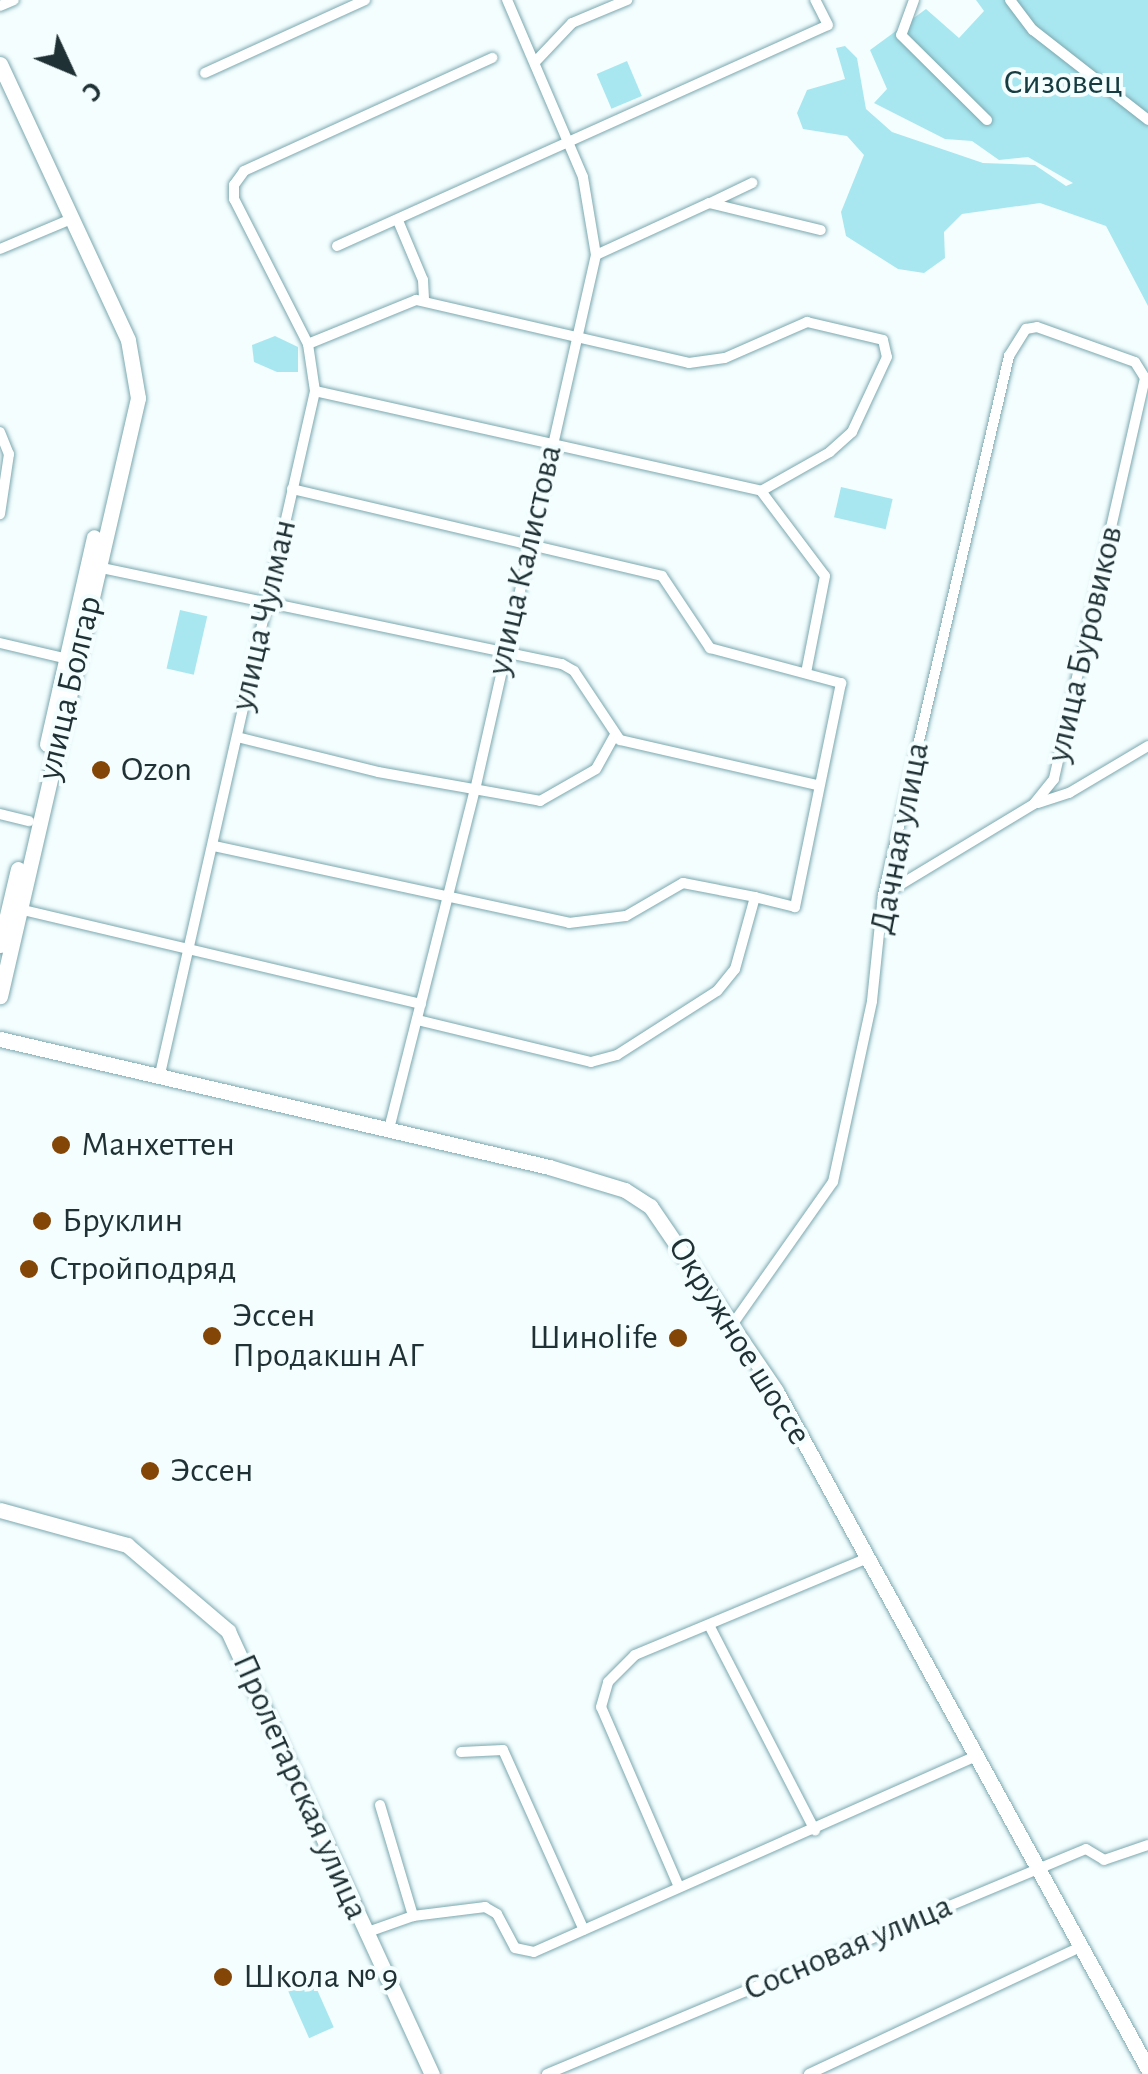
<!DOCTYPE html>
<html>
<head>
<meta charset="utf-8">
<style>
  body { margin:0 }
  #map { position:relative; width:1148px; height:2074px; overflow:hidden; background:#f4feff; font-family:"Alegreya Sans",sans-serif }
  div>[style] { position:absolute }
  [style*='--x'] { left:calc(var(--x)*1px); top:calc(var(--y)*1px); width:calc(var(--w)*1px); rotate:calc(var(--a)*1deg) }
  .green>* { inset:0; background:#a9e7f0; transform-origin:0 0 }
  .roads { filter:drop-shadow(0 0 2px #7ba8af) drop-shadow(0 0 2px #7ba8af) }
  .street>* { height:10px; margin:-5px; padding:0 5px; transform-origin:5px; border-radius:5px; background:#fff }
  .secondary>* { height:15px; margin:-7.5px; padding:0 7.5px; transform-origin:7.5px; border-radius:7.5px; background:#fff }
  .dots>* { width:28px; height:28px; translate:-50% -50%; box-sizing:border-box; border:5px solid #f4feff; border-radius:50% }
  span { translate:-50% -50%; white-space:nowrap; text-align:center; line-height:1.15; -webkit-text-stroke:8px #f4feff; paint-order:stroke }
  .park-label { font-size:35px; color:#163c41 }
  .street-label { font-size:35px; color:#1f3134 }
  .poi-label { font-size:35px; color:#1f3134 }
  .left { translate:0 -50%; text-align:left }
  .right { translate:-100% -50%; text-align:right }
  .north { position:absolute; left:20px; top:20px; width:100px; height:100px; -webkit-text-stroke:8px #f4feff; paint-order:stroke; rotate:134deg; font-size:28px; font-weight:700; line-height:40px; text-align:center; color:#1f3134 }
  .north::after { content:''; display:block; margin:auto; width:35px; height:45px; background:#1f3134; clip-path:polygon(50% 0,100% 100%,50% 72%,0 100%) }
</style>
</head>
<body>
<div id="map">
  <div class="green">
    <div style="clip-path:polygon(976px 0,1148px 0,1148px 306px,1106px 226px,1040px 203px,962px 214px,944px 232px,945px 258px,924px 273px,898px 269px,846px 236px,841px 212px,864px 155px,847px 136px,803px 129px,797px 113px,807px 90px,845px 79px,836px 48px,845px 46px,857px 58px,866px 109px,892px 132px,983px 163px,1035px 165px,1066px 186px,1073px 183px,1028px 157px,999px 160px,972px 141px,945px 139px,874px 103px,887px 89px,870px 50px,926px 9px,959px 38px,984px 11px)"></div>
    <div style="left:627px;top:61px;width:38px;height:33px;rotate:67deg"></div>
    <div style="clip-path:polygon(275px 336px,298px 347px,298px 372px,277px 372px,254px 362px,252px 345px)"></div>
    <div style="left:841px;top:487px;width:53px;height:31px;rotate:13deg"></div>
    <div style="left:180px;top:610px;width:28px;height:60px;rotate:13deg"></div>
    <div style="left:311px;top:1976px;width:56px;height:27px;rotate:66deg"></div>
  </div>
  <div class="roads">
    <div class="street">
      <div style="--x:914;--y:0;--w:37;--a:110"></div>
      <div style="--x:901;--y:35;--w:121;--a:44.7"></div>
      <div style="--x:1010;--y:0;--w:38;--a:53"></div>
      <div style="--x:1033;--y:30;--w:146;--a:38"></div>
      <div style="--x:0;--y:6;--w:15;--a:-23"></div>
      <div style="--x:537;--y:60;--w:51;--a:-46.6"></div>
      <div style="--x:572;--y:23;--w:60;--a:-22.7"></div>
      <div style="--x:205;--y:73;--w:176;--a:-24.5"></div>
      <div style="--x:710;--y:203;--w:47;--a:-25.5"></div>
      <div style="--x:399;--y:223;--w:62;--a:67.2"></div>
      <div style="--x:423;--y:280;--w:20;--a:87"></div>
      <div style="--x:337;--y:246;--w:538;--a:-24.23"></div>
      <div style="--x:828;--y:25;--w:28;--a:-117"></div>
      <div style="--x:0;--y:249;--w:77;--a:-22.9"></div>
      <div style="--x:596;--y:255;--w:124;--a:-24.7"></div>
      <div style="--x:709;--y:203;--w:115;--a:13.6"></div>
      <div style="--x:308;--y:344;--w:117;--a:-22.2"></div>
      <div style="--x:416;--y:300;--w:280;--a:13"></div>
      <div style="--x:689;--y:363;--w:36;--a:-8"></div>
      <div style="--x:725;--y:358;--w:90;--a:-23.7"></div>
      <div style="--x:807;--y:322;--w:78;--a:13.3"></div>
      <div style="--x:883;--y:340;--w:17;--a:77"></div>
      <div style="--x:887;--y:357;--w:83;--a:115"></div>
      <div style="--x:852;--y:432;--w:30;--a:138"></div>
      <div style="--x:830;--y:452;--w:79;--a:150.5"></div>
      <div style="--x:315;--y:391;--w:457;--a:12.6"></div>
      <div style="--x:761;--y:491;--w:106;--a:53"></div>
      <div style="--x:825;--y:576;--w:99;--a:101.1"></div>
      <div style="--x:0;--y:432;--w:24;--a:68"></div>
      <div style="--x:9;--y:454;--w:61;--a:98.5"></div>
      <div style="--x:292;--y:489;--w:380;--a:13.2"></div>
      <div style="--x:662;--y:576;--w:87;--a:56.3"></div>
      <div style="--x:710;--y:648;--w:136;--a:15"></div>
      <div style="--x:841;--y:683;--w:229;--a:101.6"></div>
      <div style="--x:795;--y:907;--w:41;--a:-166"></div>
      <div style="--x:755;--y:897;--w:75;--a:105.5"></div>
      <div style="--x:735;--y:969;--w:28;--a:129"></div>
      <div style="--x:717;--y:991;--w:119;--a:147.4"></div>
      <div style="--x:617;--y:1055;--w:27;--a:165"></div>
      <div style="--x:591;--y:1062;--w:178;--a:-166.4"></div>
      <div style="--x:97;--y:567;--w:475;--a:11.8"></div>
      <div style="--x:562;--y:664;--w:14;--a:30"></div>
      <div style="--x:574;--y:671;--w:83;--a:56.3"></div>
      <div style="--x:620;--y:740;--w:202;--a:12.9"></div>
      <div style="--x:0;--y:643;--w:66;--a:13.2"></div>
      <div style="--x:237;--y:737;--w:145;--a:13.9"></div>
      <div style="--x:378;--y:772;--w:165;--a:10.1"></div>
      <div style="--x:540;--y:801;--w:64;--a:-29.7"></div>
      <div style="--x:596;--y:769;--w:37;--a:-61"></div>
      <div style="--x:1038;--y:803;--w:33;--a:-18"></div>
      <div style="--x:1069;--y:793;--w:92;--a:-30.7"></div>
      <div style="--x:0;--y:814;--w:30;--a:14"></div>
      <div style="--x:214;--y:846;--w:363;--a:12.2"></div>
      <div style="--x:569;--y:923;--w:57;--a:-7"></div>
      <div style="--x:626;--y:916;--w:66;--a:-30.1"></div>
      <div style="--x:683;--y:883;--w:73;--a:11"></div>
      <div style="--x:19;--y:909;--w:413;--a:13.3"></div>
      <div style="--x:160;--y:1074;--w:700;--a:-77.21"></div>
      <div style="--x:315;--y:391;--w:48;--a:-98.5"></div>
      <div style="--x:308;--y:344;--w:163;--a:-117"></div>
      <div style="--x:234;--y:199;--w:14;--a:-90"></div>
      <div style="--x:234;--y:185;--w:17;--a:-54"></div>
      <div style="--x:244;--y:171;--w:273;--a:-24.5"></div>
      <div style="--x:389;--y:1129;--w:350;--a:-75.8"></div>
      <div style="--x:475;--y:790;--w:549;--a:-77.26"></div>
      <div style="--x:596;--y:255;--w:79;--a:-99.5"></div>
      <div style="--x:583;--y:177;--w:193;--a:-113.2"></div>
      <div style="--x:732;--y:1325;--w:175;--a:-54.8"></div>
      <div style="--x:833;--y:1182;--w:185;--a:-77.8"></div>
      <div style="--x:872;--y:1001;--w:107;--a:-84.1"></div>
      <div style="--x:883;--y:895;--w:554;--a:-76.84"></div>
      <div style="--x:1009;--y:356;--w:32;--a:-58"></div>
      <div style="--x:1026;--y:329;--w:11;--a:-10"></div>
      <div style="--x:1037;--y:327;--w:104;--a:19.7"></div>
      <div style="--x:1135;--y:362;--w:19;--a:58"></div>
      <div style="--x:1145;--y:378;--w:411;--a:102.8"></div>
      <div style="--x:1054;--y:779;--w:32;--a:129"></div>
      <div style="--x:1034;--y:804;--w:176;--a:148.9"></div>
      <div style="--x:710;--y:1627;--w:229;--a:62.7"></div>
      <div style="--x:461;--y:1752;--w:42;--a:-2.7"></div>
      <div style="--x:503;--y:1750;--w:197;--a:65.8"></div>
      <div style="--x:380;--y:1805;--w:116;--a:73.4"></div>
      <div style="--x:679;--y:1887;--w:196;--a:-113.4"></div>
      <div style="--x:601;--y:1707;--w:26;--a:-74"></div>
      <div style="--x:608;--y:1682;--w:38;--a:-45"></div>
      <div style="--x:635;--y:1655;--w:252;--a:-22.6"></div>
      <div style="--x:365;--y:1933;--w:51;--a:-19.5"></div>
      <div style="--x:413;--y:1916;--w:73;--a:-7.1"></div>
      <div style="--x:485;--y:1907;--w:14;--a:30"></div>
      <div style="--x:497;--y:1914;--w:38;--a:62"></div>
      <div style="--x:515;--y:1948;--w:19;--a:12"></div>
      <div style="--x:534;--y:1952;--w:484;--a:-23.9"></div>
      <div style="--x:547;--y:2074;--w:584;--a:-22.66"></div>
      <div style="--x:1086;--y:1849;--w:21;--a:31"></div>
      <div style="--x:1104;--y:1860;--w:46;--a:-18.8"></div>
      <div style="--x:809;--y:2074;--w:299;--a:-25.1"></div>
    </div>
    <div class="secondary">
      <div style="--x:0;--y:64;--w:304;--a:65.1"></div>
      <div style="--x:128;--y:340;--w:59;--a:80.2"></div>
      <div style="--x:138;--y:398;--w:614;--a:102.99"></div>
      <div style="--x:47;--y:744;--w:212;--a:-77.2"></div>
      <div style="--x:0;--y:945;--w:78;--a:-76.7"></div>
      <div style="--x:0;--y:1039;--w:564;--a:13.12"></div>
      <div style="--x:549;--y:1167;--w:79;--a:16.8"></div>
      <div style="--x:625;--y:1190;--w:30;--a:33"></div>
      <div style="--x:650;--y:1206;--w:224;--a:55.7"></div>
      <div style="--x:776;--y:1391;--w:773;--a:61.25"></div>
      <div style="--x:0;--y:1510;--w:132;--a:15.4"></div>
      <div style="--x:127;--y:1545;--w:133;--a:40.4"></div>
      <div style="--x:228;--y:1631;--w:488;--a:65.3"></div>
    </div>
  </div>
  <div class="dots">
    <div style="left:101px;top:770px;background:#844607"></div>
    <div style="left:61px;top:1145px;background:#844607"></div>
    <div style="left:42px;top:1221px;background:#844607"></div>
    <div style="left:29px;top:1269px;background:#844607"></div>
    <div style="left:212px;top:1336px;background:#844607"></div>
    <div style="left:678px;top:1338px;background:#844607"></div>
    <div style="left:150px;top:1471px;background:#844607"></div>
    <div style="left:223px;top:1977px;background:#844607"></div>
  </div>
  <div class="park-label">
    <span style="left:1063px;top:83px">Сизовец</span>
  </div>
  <div class="street-label">
    <span style="left:525px;top:560px;rotate:-77deg">улица Калистова</span>
    <span style="left:264px;top:615px;rotate:-77deg">улица Чулман</span>
    <span style="left:1085px;top:644px;rotate:-77deg">улица Буровиков</span>
    <span style="left:70px;top:688px;rotate:-77deg">улица Болгар</span>
    <span style="left:900px;top:838px;rotate:-79deg">Дачная улица</span>
    <span style="left:739px;top:1341px;rotate:58deg">Окружное шоссе</span>
    <span style="left:300px;top:1787px;rotate:66deg">Пролетарская улица</span>
    <span style="left:848px;top:1948px;rotate:-23deg">Сосновая улица</span>
  </div>
  <div class="poi-label">
    <span class="left" style="left:121px;top:770px">Ozon</span>
    <span class="left" style="left:81px;top:1145px">Манхеттен</span>
    <span class="left" style="left:62px;top:1221px">Бруклин</span>
    <span class="left" style="left:49px;top:1269px">Стройподряд</span>
    <span class="left" style="left:232px;top:1336px">Эссен<br>Продакшн АГ</span>
    <span class="right" style="left:658px;top:1338px">Шиноlife</span>
    <span class="left" style="left:170px;top:1471px">Эссен</span>
    <span class="left" style="left:243px;top:1977px">Школа № 9</span>
  </div>
  <div class="north">С</div>
</div>
</body>
</html>
